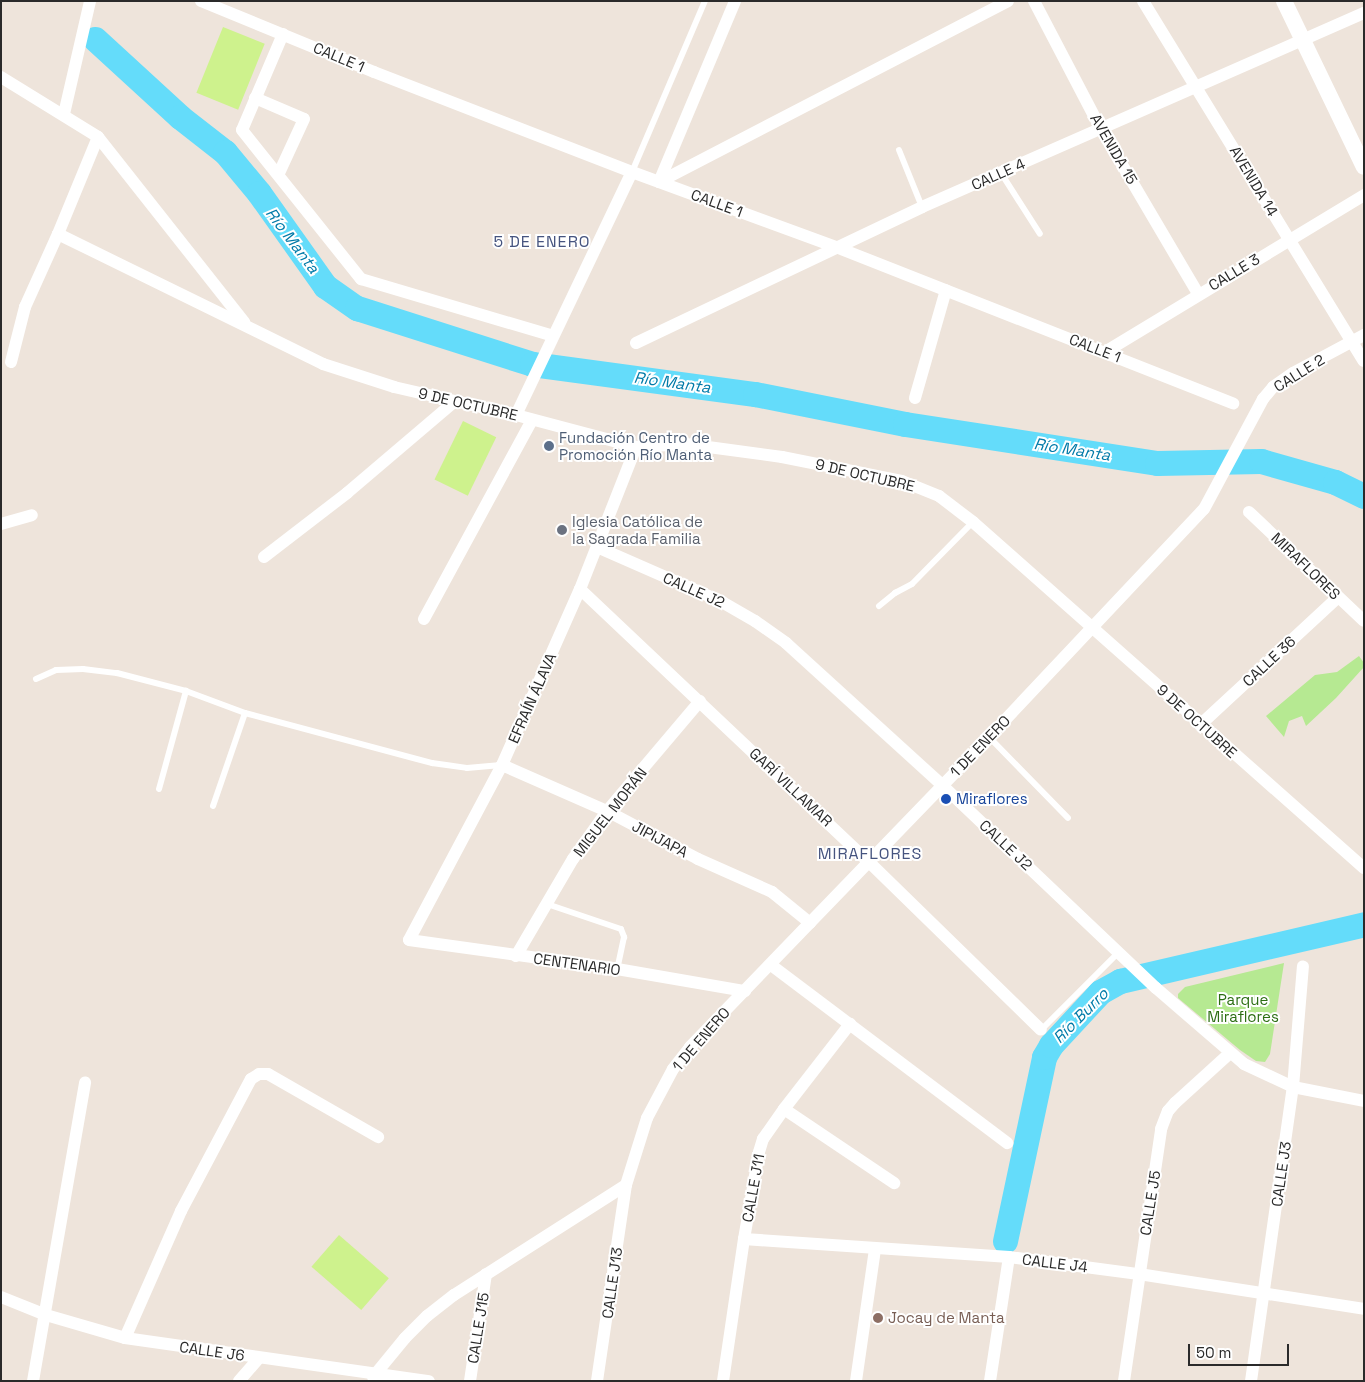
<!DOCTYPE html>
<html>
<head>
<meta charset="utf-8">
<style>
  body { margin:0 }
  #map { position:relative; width:1365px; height:1382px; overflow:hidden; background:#eee4db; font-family:"Space Grotesk",sans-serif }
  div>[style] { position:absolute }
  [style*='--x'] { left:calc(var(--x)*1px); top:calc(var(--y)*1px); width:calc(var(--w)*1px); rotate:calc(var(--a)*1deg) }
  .green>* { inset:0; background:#b6e992 }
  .pitch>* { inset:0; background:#cef28d; transform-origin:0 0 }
  .river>* { height:25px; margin:-12.5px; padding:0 12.5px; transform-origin:12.5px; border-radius:12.5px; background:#64dcfa }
  .service>* { height:6px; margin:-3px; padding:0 3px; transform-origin:3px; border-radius:3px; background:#fff }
  .minor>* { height:12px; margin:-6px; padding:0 6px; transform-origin:6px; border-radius:6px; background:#fff }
  .tertiary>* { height:16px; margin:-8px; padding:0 8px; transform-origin:8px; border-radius:8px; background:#fff }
  .dots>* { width:14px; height:14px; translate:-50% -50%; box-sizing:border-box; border:2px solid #fff; border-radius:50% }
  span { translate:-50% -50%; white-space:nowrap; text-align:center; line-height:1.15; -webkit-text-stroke:4px #fff; paint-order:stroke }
  .street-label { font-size:15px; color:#2a2a2a }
  .service-label { font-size:15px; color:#4e5e75 }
  .left { translate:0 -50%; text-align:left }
  .worship-label { font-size:15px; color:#5b616d }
  .transit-label { font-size:15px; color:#164399 }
  .park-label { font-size:15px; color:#2c6e13 }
  .education-label { font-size:15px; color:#785e54 }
  .water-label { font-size:16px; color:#017aa8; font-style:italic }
  .neighbourhood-label { font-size:16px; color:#46547f; letter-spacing:1px }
  .frame { position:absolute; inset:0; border:2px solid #2a2a2a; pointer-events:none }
  .scale { position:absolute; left:1188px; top:1344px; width:101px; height:22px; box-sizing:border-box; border:2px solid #2a2a2a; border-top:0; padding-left:6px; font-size:15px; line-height:18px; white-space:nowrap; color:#2a2a2a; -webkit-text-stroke:4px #fff; paint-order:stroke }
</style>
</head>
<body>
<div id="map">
  <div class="green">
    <div style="clip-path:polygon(1359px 656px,1364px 663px,1364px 667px,1336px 698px,1306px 726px,1302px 716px,1289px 721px,1284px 737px,1266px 716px,1315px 675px,1337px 672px)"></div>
    <div style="clip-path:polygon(1284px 963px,1270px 1054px,1265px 1062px,1256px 1061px,1240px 1050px,1178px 998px,1178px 994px,1185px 987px)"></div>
  </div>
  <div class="pitch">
    <div style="left:223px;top:27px;width:45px;height:71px;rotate:22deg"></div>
    <div style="left:463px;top:421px;width:37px;height:65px;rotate:26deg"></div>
    <div style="left:339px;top:1235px;width:66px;height:42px;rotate:41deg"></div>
  </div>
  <div class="river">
    <div style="--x:95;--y:39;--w:115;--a:42.5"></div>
    <div style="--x:180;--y:117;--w:57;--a:37.9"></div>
    <div style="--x:225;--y:152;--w:53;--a:50.3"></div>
    <div style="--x:259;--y:193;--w:114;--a:54.6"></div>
    <div style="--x:325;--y:286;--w:39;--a:35"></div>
    <div style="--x:357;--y:308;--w:184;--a:17.7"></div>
    <div style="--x:532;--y:364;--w:225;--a:7.7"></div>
    <div style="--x:755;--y:394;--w:153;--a:11.3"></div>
    <div style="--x:905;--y:424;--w:255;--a:8.8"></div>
    <div style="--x:1157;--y:463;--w:104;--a:-1.1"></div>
    <div style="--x:1261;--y:461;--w:77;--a:15.8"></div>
    <div style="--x:1335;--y:482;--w:32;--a:26"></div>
    <div style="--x:1005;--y:1241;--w:188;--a:-78"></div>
    <div style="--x:1044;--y:1057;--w:14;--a:-60"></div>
    <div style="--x:1051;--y:1045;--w:72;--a:-47.2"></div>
    <div style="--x:1100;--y:992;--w:23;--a:-29"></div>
    <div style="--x:1120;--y:981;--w:251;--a:-13.1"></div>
  </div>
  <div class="service">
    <div style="--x:899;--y:150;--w:61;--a:68"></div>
    <div style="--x:632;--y:172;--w:186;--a:-66.9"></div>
    <div style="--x:1001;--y:173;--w:72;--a:57.4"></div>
    <div style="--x:879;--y:606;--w:21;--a:-39"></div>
    <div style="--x:895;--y:593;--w:19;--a:-28"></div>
    <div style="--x:912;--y:584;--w:87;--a:-45.5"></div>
    <div style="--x:36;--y:679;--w:22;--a:-24"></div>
    <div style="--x:56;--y:670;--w:27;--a:-2"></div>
    <div style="--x:83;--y:669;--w:34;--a:7"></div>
    <div style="--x:117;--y:673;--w:71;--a:14.6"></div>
    <div style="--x:186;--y:691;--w:63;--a:20.4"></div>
    <div style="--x:245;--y:713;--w:194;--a:15"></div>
    <div style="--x:432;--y:763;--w:35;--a:8"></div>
    <div style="--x:467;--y:768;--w:34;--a:-5"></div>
    <div style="--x:989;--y:737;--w:113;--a:45.7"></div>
    <div style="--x:159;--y:789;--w:102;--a:-74.6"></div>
    <div style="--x:213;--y:806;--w:98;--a:-71"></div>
    <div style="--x:547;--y:904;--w:78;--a:18.7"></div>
    <div style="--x:621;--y:929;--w:9;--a:69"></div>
    <div style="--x:624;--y:937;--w:33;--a:102"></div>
    <div style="--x:1041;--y:1030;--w:110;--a:-45"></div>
  </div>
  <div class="minor">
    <div style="--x:201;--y:1;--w:187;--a:22.3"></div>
    <div style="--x:374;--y:72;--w:277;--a:21.2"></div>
    <div style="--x:632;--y:172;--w:217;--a:20.2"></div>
    <div style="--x:836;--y:247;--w:427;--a:21.5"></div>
    <div style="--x:1034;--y:1;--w:144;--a:62.4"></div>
    <div style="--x:1101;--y:129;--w:191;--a:59.5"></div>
    <div style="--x:1143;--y:1;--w:422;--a:58.5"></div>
    <div style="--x:283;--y:34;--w:104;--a:113.1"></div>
    <div style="--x:242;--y:130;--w:191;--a:51.4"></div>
    <div style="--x:361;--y:279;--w:200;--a:16.5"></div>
    <div style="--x:1;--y:77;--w:114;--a:31.7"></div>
    <div style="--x:98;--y:137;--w:236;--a:51.7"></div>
    <div style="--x:255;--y:98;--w:53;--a:23.2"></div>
    <div style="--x:304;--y:119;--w:60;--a:114.8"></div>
    <div style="--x:64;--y:114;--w:116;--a:-77"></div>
    <div style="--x:98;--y:137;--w:105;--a:112.4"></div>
    <div style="--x:58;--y:234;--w:295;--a:26.1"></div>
    <div style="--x:323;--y:364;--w:75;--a:17.9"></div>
    <div style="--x:394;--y:387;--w:125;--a:12.9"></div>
    <div style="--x:516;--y:415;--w:124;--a:14.9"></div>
    <div style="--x:636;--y:447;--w:50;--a:-3.4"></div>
    <div style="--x:686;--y:444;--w:97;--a:7.7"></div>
    <div style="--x:782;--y:457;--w:122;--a:11.3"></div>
    <div style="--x:902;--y:481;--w:40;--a:22"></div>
    <div style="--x:939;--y:496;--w:43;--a:37.4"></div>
    <div style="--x:973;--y:522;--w:522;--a:41.51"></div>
    <div style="--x:659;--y:182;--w:393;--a:-27.4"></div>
    <div style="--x:659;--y:182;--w:196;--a:-67.2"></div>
    <div style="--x:636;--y:343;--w:317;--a:-25.4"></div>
    <div style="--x:922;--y:207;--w:483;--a:-23.7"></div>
    <div style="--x:1105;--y:352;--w:303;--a:-31.2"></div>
    <div style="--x:11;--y:362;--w:57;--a:-75.7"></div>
    <div style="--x:25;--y:307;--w:80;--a:-65.7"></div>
    <div style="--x:915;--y:398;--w:112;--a:-74"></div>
    <div style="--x:516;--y:415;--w:269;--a:-64.5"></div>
    <div style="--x:636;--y:447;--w:153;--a:111.5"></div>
    <div style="--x:580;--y:589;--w:193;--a:113.9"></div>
    <div style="--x:502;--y:765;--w:198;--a:118"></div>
    <div style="--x:409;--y:940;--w:210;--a:7.9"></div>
    <div style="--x:617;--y:969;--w:130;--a:9.8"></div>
    <div style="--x:1249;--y:512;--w:158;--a:43.5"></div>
    <div style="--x:1;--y:524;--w:32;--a:-16"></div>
    <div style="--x:597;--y:547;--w:137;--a:23.7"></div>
    <div style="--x:722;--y:602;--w:38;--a:30"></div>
    <div style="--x:755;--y:621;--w:38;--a:35"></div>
    <div style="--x:786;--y:643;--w:211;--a:42.3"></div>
    <div style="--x:942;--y:785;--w:295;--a:43.5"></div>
    <div style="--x:1156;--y:988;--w:116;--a:40.8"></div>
    <div style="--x:1244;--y:1064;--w:54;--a:25.1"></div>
    <div style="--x:1293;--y:1087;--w:72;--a:11.2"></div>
    <div style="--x:264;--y:557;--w:105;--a:-37.6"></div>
    <div style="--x:347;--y:493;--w:142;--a:-40.4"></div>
    <div style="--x:580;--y:589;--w:398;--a:43.4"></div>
    <div style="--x:869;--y:862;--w:240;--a:44.3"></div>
    <div style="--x:424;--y:619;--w:226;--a:-61.5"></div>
    <div style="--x:1200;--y:725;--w:188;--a:-42.8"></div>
    <div style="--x:502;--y:765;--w:115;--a:23.7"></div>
    <div style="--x:607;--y:811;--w:103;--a:27.8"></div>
    <div style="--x:698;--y:859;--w:81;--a:24"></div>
    <div style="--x:772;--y:892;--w:49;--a:39.2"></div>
    <div style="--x:516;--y:956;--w:113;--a:-59.6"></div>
    <div style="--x:573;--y:859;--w:59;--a:-54.7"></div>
    <div style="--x:607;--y:811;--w:144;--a:-49.8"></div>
    <div style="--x:771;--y:965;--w:296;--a:37"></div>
    <div style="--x:784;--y:1109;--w:133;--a:33.9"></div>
    <div style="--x:744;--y:1239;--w:266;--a:3.9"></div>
    <div style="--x:1009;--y:1257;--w:131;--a:7.5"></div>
    <div style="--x:1139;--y:1274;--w:228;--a:8.8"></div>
    <div style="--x:1;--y:1297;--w:48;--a:21.8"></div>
    <div style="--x:46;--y:1315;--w:82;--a:16.2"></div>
    <div style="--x:125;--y:1338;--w:307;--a:8.1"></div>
    <div style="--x:125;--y:1338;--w:139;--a:-66.2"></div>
    <div style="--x:181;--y:1211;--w:149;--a:-62.1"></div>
    <div style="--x:251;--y:1079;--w:9;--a:-32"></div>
    <div style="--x:259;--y:1074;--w:9;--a:0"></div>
    <div style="--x:268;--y:1074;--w:127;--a:29.8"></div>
    <div style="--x:373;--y:1377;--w:50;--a:-50.6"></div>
    <div style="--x:405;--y:1338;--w:31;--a:-45"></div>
    <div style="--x:427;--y:1316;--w:34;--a:-38"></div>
    <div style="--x:454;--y:1295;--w:204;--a:-32.6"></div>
    <div style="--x:33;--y:1381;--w:303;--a:-80.1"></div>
    <div style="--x:239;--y:1381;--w:30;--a:-49"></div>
    <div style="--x:470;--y:1381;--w:108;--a:-81.5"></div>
    <div style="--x:597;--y:1381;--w:198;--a:-81.6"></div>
    <div style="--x:626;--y:1185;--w:70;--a:-72.6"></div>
    <div style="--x:647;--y:1118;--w:55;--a:-62"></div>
    <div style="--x:673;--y:1069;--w:28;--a:-52"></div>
    <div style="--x:690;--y:1047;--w:431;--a:-46"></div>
    <div style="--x:989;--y:737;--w:313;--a:-46.7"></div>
    <div style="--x:1204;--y:509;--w:125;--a:-61.8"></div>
    <div style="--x:1263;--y:399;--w:16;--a:-50"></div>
    <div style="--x:1273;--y:387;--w:24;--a:-35"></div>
    <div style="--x:1293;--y:373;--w:81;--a:-28.2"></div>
    <div style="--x:723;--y:1381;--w:144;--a:-81.6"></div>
    <div style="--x:744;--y:1239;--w:88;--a:-80.2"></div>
    <div style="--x:759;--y:1152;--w:14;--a:-73"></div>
    <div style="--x:763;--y:1139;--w:37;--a:-55"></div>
    <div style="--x:784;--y:1109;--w:108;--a:-52.2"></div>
    <div style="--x:856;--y:1381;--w:133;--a:-81.8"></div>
    <div style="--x:990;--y:1381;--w:125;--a:-81.3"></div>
    <div style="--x:1124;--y:1381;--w:255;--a:-81.6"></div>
    <div style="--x:1161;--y:1129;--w:19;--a:-69"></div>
    <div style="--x:1168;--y:1111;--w:11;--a:-49"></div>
    <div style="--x:1175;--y:1103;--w:74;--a:-42.3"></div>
    <div style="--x:1251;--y:1381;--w:297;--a:-81.9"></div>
    <div style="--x:1293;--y:1087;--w:121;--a:-85.3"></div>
  </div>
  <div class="tertiary">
    <div style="--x:1284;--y:1;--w:184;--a:64.3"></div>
  </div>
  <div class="dots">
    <div style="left:549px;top:446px;background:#5c6f8a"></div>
    <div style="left:562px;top:530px;background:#6b7280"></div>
    <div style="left:946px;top:799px;background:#1a4fb4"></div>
    <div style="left:878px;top:1318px;background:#8d6e63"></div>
  </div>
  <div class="street-label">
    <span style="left:339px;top:57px;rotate:23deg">CALLE 1</span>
    <span style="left:1114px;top:149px;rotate:60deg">AVENIDA 15</span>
    <span style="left:998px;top:174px;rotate:-24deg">CALLE 4</span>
    <span style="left:1254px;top:181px;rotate:59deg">AVENIDA 14</span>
    <span style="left:717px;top:203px;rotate:20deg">CALLE 1</span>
    <span style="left:1234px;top:272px;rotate:-31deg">CALLE 3</span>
    <span style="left:1095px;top:348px;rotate:21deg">CALLE 1</span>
    <span style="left:1299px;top:373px;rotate:-32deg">CALLE 2</span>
    <span style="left:468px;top:404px;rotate:13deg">9 DE OCTUBRE</span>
    <span style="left:865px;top:475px;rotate:13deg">9 DE OCTUBRE</span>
    <span style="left:1306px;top:566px;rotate:44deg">MIRAFLORES</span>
    <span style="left:694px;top:590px;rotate:24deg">CALLE J2</span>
    <span style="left:1269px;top:661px;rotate:-43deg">CALLE 36</span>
    <span style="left:532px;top:698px;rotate:-66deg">EFRAÍN ÁLAVA</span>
    <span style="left:1197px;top:721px;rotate:42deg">9 DE OCTUBRE</span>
    <span style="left:980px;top:746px;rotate:-46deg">1 DE ENERO</span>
    <span style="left:791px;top:787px;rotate:43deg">GARÍ VILLAMAR</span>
    <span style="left:610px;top:812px;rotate:-52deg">MIGUEL MORÁN</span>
    <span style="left:660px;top:839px;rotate:28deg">JIPIJAPA</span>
    <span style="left:1006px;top:845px;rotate:43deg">CALLE J2</span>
    <span style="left:577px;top:964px;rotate:8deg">CENTENARIO</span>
    <span style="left:701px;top:1039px;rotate:-49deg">1 DE ENERO</span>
    <span style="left:1281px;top:1174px;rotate:-82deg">CALLE J3</span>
    <span style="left:753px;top:1188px;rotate:-80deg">CALLE J11</span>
    <span style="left:1150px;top:1203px;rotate:-81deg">CALLE J5</span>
    <span style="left:1055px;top:1263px;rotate:7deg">CALLE J4</span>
    <span style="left:612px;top:1283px;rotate:-82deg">CALLE J13</span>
    <span style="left:478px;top:1328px;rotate:-81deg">CALLE J15</span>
    <span style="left:212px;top:1351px;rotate:8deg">CALLE J6</span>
  </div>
  <div class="service-label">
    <span class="left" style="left:559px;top:446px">Fundación Centro de<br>Promoción Río Manta</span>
  </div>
  <div class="worship-label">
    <span class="left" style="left:572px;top:530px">Iglesia Católica de<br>la Sagrada Familia</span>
  </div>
  <div class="transit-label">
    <span class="left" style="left:956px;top:799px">Miraflores</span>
  </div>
  <div class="park-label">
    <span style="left:1243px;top:1008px">Parque<br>Miraflores</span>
  </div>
  <div class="education-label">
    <span class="left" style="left:888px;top:1318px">Jocay de Manta</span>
  </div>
  <div class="water-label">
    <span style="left:292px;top:241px;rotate:53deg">Río Manta</span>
    <span style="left:672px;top:383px;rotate:8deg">Río Manta</span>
    <span style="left:1072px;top:450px;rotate:9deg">Río Manta</span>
    <span style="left:1081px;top:1016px;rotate:-45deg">Río Burro</span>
  </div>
  <div class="neighbourhood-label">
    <span style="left:542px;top:242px">5 DE ENERO</span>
    <span style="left:870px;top:854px">MIRAFLORES</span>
  </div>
  <div class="frame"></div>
  <div class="scale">50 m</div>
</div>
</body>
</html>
